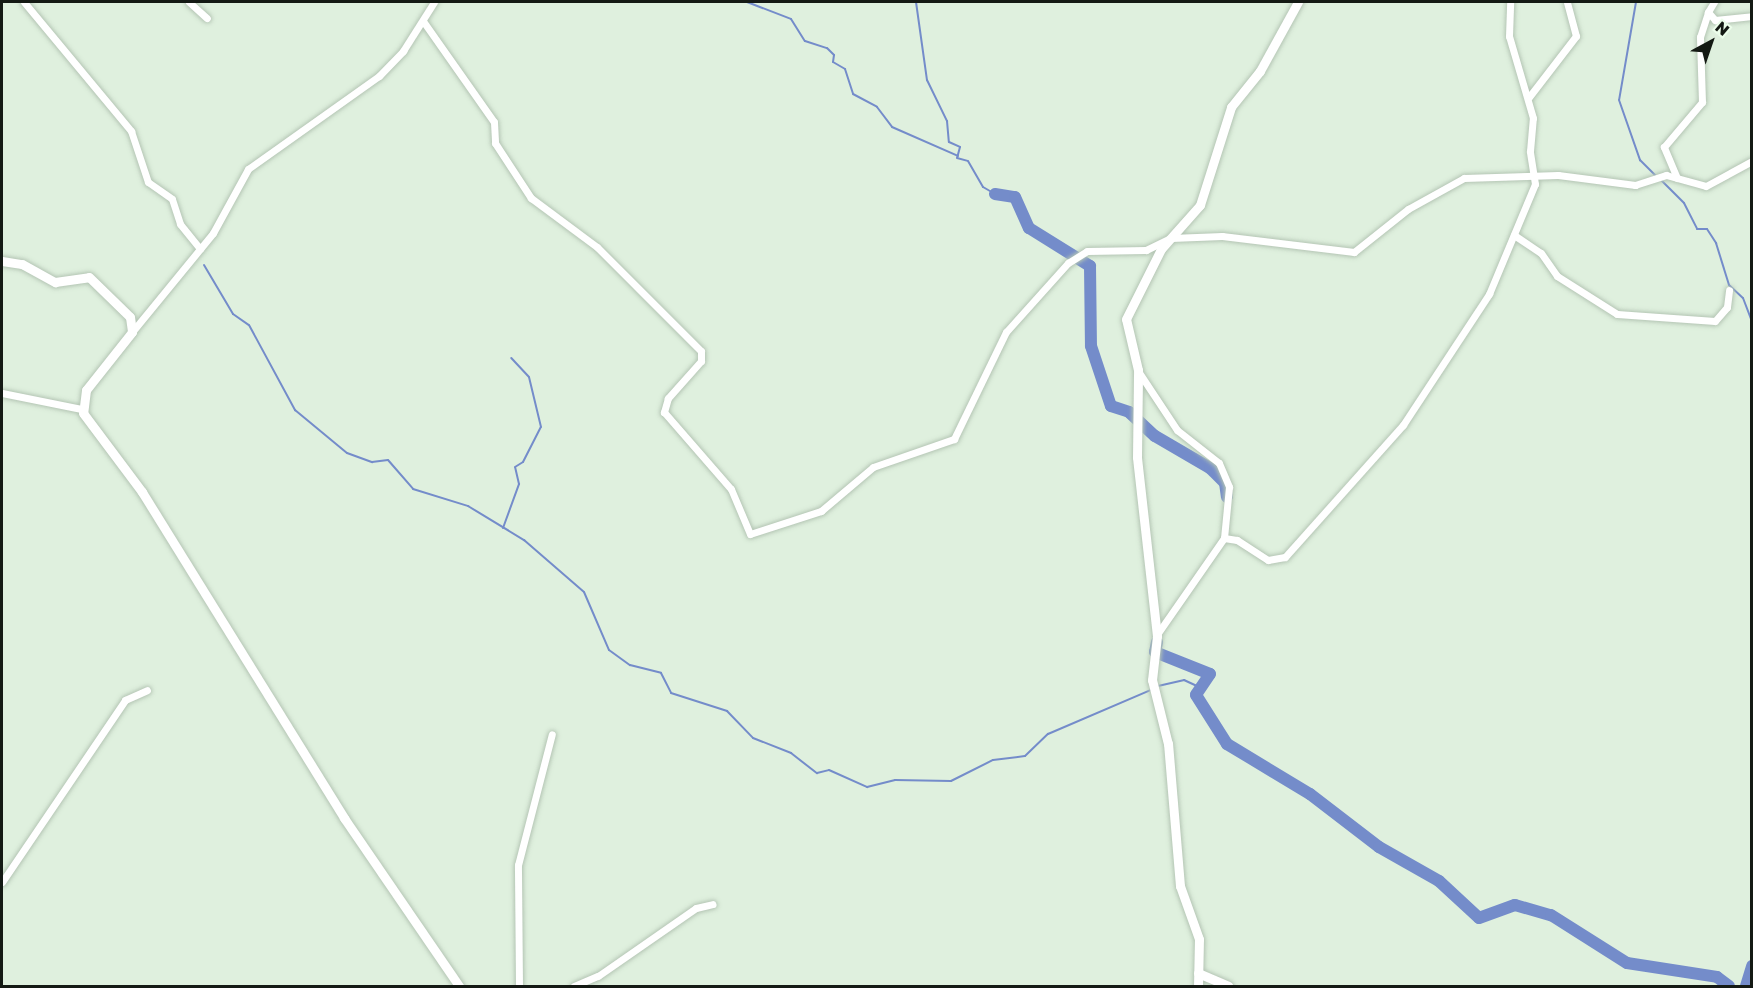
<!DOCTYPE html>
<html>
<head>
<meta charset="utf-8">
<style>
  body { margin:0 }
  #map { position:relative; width:1753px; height:988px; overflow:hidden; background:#dff0de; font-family:"Golos Text",sans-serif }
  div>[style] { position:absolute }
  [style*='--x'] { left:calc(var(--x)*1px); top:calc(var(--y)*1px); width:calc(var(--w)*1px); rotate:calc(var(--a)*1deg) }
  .stream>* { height:2px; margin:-1px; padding:0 1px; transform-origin:1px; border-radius:1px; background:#748cca }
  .river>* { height:12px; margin:-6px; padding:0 6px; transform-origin:6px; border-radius:6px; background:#748cca }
  .roads { filter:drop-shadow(0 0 2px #b4c5b4) drop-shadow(0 0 2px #b4c5b4) }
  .street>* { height:7px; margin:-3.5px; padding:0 3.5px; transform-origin:3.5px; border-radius:3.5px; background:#fff }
  .secondary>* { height:9px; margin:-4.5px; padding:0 4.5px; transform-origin:4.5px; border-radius:4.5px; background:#fff }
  span { translate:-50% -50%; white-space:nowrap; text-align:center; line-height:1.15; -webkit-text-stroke:5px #ecfeeb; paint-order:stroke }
  .frame { position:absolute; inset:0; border:3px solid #141a14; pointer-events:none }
  .north { position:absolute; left:1681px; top:12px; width:60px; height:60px; -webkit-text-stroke:4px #ecfeeb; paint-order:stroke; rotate:40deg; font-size:16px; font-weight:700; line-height:24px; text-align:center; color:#141a14 }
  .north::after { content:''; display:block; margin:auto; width:21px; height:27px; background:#141a14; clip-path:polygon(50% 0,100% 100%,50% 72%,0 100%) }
</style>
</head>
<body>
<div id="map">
  <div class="stream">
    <div style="--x:747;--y:2;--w:47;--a:21.1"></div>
    <div style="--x:791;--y:19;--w:26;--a:58"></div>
    <div style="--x:805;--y:41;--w:23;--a:18"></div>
    <div style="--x:827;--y:48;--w:10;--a:45"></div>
    <div style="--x:834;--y:55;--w:7;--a:98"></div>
    <div style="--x:833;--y:62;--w:14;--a:30"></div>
    <div style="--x:845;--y:69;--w:26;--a:72"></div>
    <div style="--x:853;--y:94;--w:27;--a:28"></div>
    <div style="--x:877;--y:107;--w:25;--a:53"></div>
    <div style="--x:892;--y:127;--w:72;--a:23.7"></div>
    <div style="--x:916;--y:2;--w:79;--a:82"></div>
    <div style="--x:927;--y:80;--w:46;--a:64"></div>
    <div style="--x:947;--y:121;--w:21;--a:85"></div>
    <div style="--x:949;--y:142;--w:12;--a:24"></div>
    <div style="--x:960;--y:147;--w:11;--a:105"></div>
    <div style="--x:957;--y:158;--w:11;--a:15"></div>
    <div style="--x:968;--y:161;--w:30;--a:60"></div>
    <div style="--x:983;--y:187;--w:14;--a:30"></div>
    <div style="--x:1636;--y:2;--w:99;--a:99.8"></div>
    <div style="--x:1619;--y:100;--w:64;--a:70.7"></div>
    <div style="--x:1640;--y:160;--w:23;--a:45"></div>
    <div style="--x:1660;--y:179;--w:34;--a:45"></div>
    <div style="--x:1684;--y:203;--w:29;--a:63"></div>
    <div style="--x:1697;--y:229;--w:10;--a:0"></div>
    <div style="--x:1707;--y:229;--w:17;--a:57"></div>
    <div style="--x:1716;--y:243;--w:44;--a:72.8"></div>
    <div style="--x:1729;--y:285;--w:19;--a:43"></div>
    <div style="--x:1743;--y:298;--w:26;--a:69"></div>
    <div style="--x:204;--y:265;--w:57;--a:59.4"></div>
    <div style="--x:233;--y:314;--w:19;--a:35"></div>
    <div style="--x:249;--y:325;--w:97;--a:61.6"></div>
    <div style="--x:295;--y:410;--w:67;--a:39.6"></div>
    <div style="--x:347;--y:453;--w:27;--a:20"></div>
    <div style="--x:372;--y:462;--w:16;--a:-7"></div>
    <div style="--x:388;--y:460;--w:38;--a:49"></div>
    <div style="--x:413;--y:489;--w:58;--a:17.2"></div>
    <div style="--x:468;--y:506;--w:66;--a:31.3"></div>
    <div style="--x:524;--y:540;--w:79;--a:40.9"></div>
    <div style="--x:584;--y:592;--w:63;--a:66.7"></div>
    <div style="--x:609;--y:650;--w:26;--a:36"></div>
    <div style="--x:630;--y:665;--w:32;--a:14"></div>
    <div style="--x:661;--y:673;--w:22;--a:63"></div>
    <div style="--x:671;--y:693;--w:59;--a:17.8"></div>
    <div style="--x:727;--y:711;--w:37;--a:46"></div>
    <div style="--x:753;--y:738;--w:41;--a:21.5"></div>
    <div style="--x:791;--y:753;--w:33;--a:38"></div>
    <div style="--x:817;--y:773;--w:12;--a:-14"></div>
    <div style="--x:829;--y:770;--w:42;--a:24.1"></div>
    <div style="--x:867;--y:787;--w:29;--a:-14"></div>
    <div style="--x:895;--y:780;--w:56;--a:1"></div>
    <div style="--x:951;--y:781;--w:47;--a:-26.6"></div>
    <div style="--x:993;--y:760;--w:32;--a:-7"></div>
    <div style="--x:1025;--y:756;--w:32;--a:-44"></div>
    <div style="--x:1048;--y:734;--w:114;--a:-23.2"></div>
    <div style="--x:503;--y:528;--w:47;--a:-70"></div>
    <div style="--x:519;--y:484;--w:17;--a:-103"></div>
    <div style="--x:515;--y:467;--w:9;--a:-32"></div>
    <div style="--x:523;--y:462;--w:39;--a:-63"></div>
    <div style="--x:541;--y:427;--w:51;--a:-103.5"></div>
    <div style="--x:529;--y:377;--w:26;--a:-133"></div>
    <div style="--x:1158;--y:686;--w:27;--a:-13"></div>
    <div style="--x:1184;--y:680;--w:19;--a:25"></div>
  </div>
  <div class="river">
    <div style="--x:995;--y:194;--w:20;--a:9"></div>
    <div style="--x:1015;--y:197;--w:34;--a:66"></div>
    <div style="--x:1029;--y:228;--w:72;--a:31.9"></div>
    <div style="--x:1090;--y:266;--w:80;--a:89.3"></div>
    <div style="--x:1091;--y:346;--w:63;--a:71.6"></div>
    <div style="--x:1111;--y:406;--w:19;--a:18"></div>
    <div style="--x:1129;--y:412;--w:35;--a:43"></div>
    <div style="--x:1155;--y:436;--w:64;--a:30.2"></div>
    <div style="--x:1210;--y:468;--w:21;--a:45"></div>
    <div style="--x:1225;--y:483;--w:14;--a:82"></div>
    <div style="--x:1157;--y:642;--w:10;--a:101"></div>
    <div style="--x:1155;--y:652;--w:59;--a:21.8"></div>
    <div style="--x:1210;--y:674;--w:25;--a:124"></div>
    <div style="--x:1196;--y:695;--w:58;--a:57.7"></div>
    <div style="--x:1227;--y:744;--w:97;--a:31.1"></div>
    <div style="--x:1310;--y:794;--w:87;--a:37.5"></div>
    <div style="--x:1379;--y:847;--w:69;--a:29.5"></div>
    <div style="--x:1439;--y:881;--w:54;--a:42.8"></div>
    <div style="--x:1479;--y:918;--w:38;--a:-20"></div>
    <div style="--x:1515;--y:905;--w:37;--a:16"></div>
    <div style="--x:1551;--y:915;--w:90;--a:32.3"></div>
    <div style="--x:1627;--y:963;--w:91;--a:8.8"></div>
    <div style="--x:1717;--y:977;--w:15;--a:37"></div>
    <div style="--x:1746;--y:986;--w:21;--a:-73"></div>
  </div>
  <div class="roads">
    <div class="street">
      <div style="--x:24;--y:2;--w:168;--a:50.3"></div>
      <div style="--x:131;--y:131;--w:54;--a:71.6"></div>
      <div style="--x:148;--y:182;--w:29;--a:35"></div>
      <div style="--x:172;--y:199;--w:26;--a:72"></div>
      <div style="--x:180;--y:224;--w:32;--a:51"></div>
      <div style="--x:189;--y:2;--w:24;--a:42"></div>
      <div style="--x:1714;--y:2;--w:12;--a:121"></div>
      <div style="--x:1708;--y:12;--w:11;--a:49"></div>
      <div style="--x:1715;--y:20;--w:37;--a:-6"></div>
      <div style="--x:423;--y:21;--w:123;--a:54.9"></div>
      <div style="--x:494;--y:122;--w:21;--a:87"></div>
      <div style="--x:495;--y:143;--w:66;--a:56.8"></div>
      <div style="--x:531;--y:198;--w:82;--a:36.6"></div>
      <div style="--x:597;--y:247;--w:147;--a:45"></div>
      <div style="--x:701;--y:351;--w:10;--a:90"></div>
      <div style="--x:701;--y:361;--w:50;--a:131.7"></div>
      <div style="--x:668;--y:398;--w:15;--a:106"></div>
      <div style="--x:664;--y:412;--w:102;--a:49"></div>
      <div style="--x:731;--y:489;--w:49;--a:67.1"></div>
      <div style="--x:750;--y:534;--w:75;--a:-17.9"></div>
      <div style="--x:821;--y:511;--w:68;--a:-40.2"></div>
      <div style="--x:873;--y:467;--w:86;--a:-19.1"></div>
      <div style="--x:954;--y:439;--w:119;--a:-64.1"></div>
      <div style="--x:1006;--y:332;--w:93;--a:-48.1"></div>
      <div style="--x:1068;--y:263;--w:22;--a:-32"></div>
      <div style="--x:1087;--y:251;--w:59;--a:-1"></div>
      <div style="--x:1146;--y:250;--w:28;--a:-26"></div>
      <div style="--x:1171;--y:238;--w:51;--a:-2.2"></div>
      <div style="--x:1222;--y:236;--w:133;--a:6.9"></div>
      <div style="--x:1354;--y:252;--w:69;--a:-38.5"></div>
      <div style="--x:1408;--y:209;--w:64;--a:-29"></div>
      <div style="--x:1464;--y:178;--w:94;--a:-1.8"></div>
      <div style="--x:1558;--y:175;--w:78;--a:7.4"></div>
      <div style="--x:1635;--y:185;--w:33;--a:-18"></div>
      <div style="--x:1666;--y:175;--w:41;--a:15.4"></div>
      <div style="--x:1706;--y:186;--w:52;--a:-28.5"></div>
      <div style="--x:1529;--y:97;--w:77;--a:-52.4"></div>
      <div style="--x:1576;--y:36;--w:35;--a:-105"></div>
      <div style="--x:1677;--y:178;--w:34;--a:-113"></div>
      <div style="--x:1664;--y:147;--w:59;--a:-49.8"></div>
      <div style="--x:1702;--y:102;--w:65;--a:-91.8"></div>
      <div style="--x:1700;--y:37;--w:26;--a:-72"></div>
      <div style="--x:1514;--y:235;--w:32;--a:34"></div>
      <div style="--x:1541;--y:253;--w:28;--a:55"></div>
      <div style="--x:1557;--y:276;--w:71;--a:32.3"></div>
      <div style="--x:1617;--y:314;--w:98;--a:4.1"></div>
      <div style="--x:1715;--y:321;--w:18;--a:-49"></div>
      <div style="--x:1727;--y:307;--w:17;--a:-83"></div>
      <div style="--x:132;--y:332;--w:128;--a:-50.7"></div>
      <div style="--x:213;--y:233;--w:73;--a:-61.3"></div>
      <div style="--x:248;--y:169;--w:161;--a:-35.4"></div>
      <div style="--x:379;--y:76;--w:35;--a:-46"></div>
      <div style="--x:403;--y:51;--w:58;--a:-57.7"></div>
      <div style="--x:1138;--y:371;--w:71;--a:56.5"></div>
      <div style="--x:1177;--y:430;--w:53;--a:38.2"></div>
      <div style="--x:1219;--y:463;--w:26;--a:67"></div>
      <div style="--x:1229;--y:487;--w:51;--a:95.6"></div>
      <div style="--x:1224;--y:538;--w:116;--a:124.8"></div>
      <div style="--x:2;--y:393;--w:81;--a:11.4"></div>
      <div style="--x:1224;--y:538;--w:13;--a:9"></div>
      <div style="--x:1237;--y:540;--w:37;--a:33"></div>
      <div style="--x:1268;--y:560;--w:17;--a:-10"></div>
      <div style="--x:1285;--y:557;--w:177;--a:-48.2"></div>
      <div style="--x:1403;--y:425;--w:157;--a:-56.7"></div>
      <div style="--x:1489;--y:294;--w:119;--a:-67.3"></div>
      <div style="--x:1535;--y:184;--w:33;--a:-99"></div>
      <div style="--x:1530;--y:151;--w:33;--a:-85"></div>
      <div style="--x:1533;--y:118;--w:85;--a:-106.3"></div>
      <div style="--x:1509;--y:36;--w:34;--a:-88"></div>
      <div style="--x:2;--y:882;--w:220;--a:-55.9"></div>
      <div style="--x:125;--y:700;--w:24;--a:-24"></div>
      <div style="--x:519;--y:986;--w:121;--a:-90.5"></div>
      <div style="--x:518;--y:865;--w:135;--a:-75.5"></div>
      <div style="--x:574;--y:986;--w:26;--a:-23"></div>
      <div style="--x:598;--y:976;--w:119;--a:-34.8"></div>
      <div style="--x:696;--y:908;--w:17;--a:-13"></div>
    </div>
    <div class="secondary">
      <div style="--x:2;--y:261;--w:20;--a:9"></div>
      <div style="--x:22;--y:264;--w:38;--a:29"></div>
      <div style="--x:55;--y:282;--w:34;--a:-8"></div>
      <div style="--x:89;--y:277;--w:57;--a:44.3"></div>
      <div style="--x:130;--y:317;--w:15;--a:82"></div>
      <div style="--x:132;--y:332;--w:74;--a:128.4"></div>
      <div style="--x:86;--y:390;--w:23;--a:97"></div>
      <div style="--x:83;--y:413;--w:99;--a:53.2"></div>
      <div style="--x:142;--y:492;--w:384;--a:58.2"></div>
      <div style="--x:344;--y:818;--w:204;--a:55.6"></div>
      <div style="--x:1198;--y:973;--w:33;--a:23"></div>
      <div style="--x:1198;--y:986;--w:47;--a:-88.8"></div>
      <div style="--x:1199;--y:939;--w:56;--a:-109.7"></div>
      <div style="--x:1180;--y:886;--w:143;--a:-94.8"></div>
      <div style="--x:1168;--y:744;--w:66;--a:-104"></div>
      <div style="--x:1152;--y:680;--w:44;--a:-83.5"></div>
      <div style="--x:1157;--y:636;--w:180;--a:-96.4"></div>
      <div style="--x:1137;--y:457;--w:87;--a:-89.3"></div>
      <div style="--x:1138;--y:370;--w:52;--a:-103.2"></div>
      <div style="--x:1126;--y:319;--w:78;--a:-63.4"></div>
      <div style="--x:1161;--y:249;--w:59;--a:-48.4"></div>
      <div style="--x:1200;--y:205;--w:103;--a:-72.4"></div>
      <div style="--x:1231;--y:107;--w:46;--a:-51.1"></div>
      <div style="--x:1260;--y:71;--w:79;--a:-61.2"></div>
    </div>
  </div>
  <div class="frame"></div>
  <div class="north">N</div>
</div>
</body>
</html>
